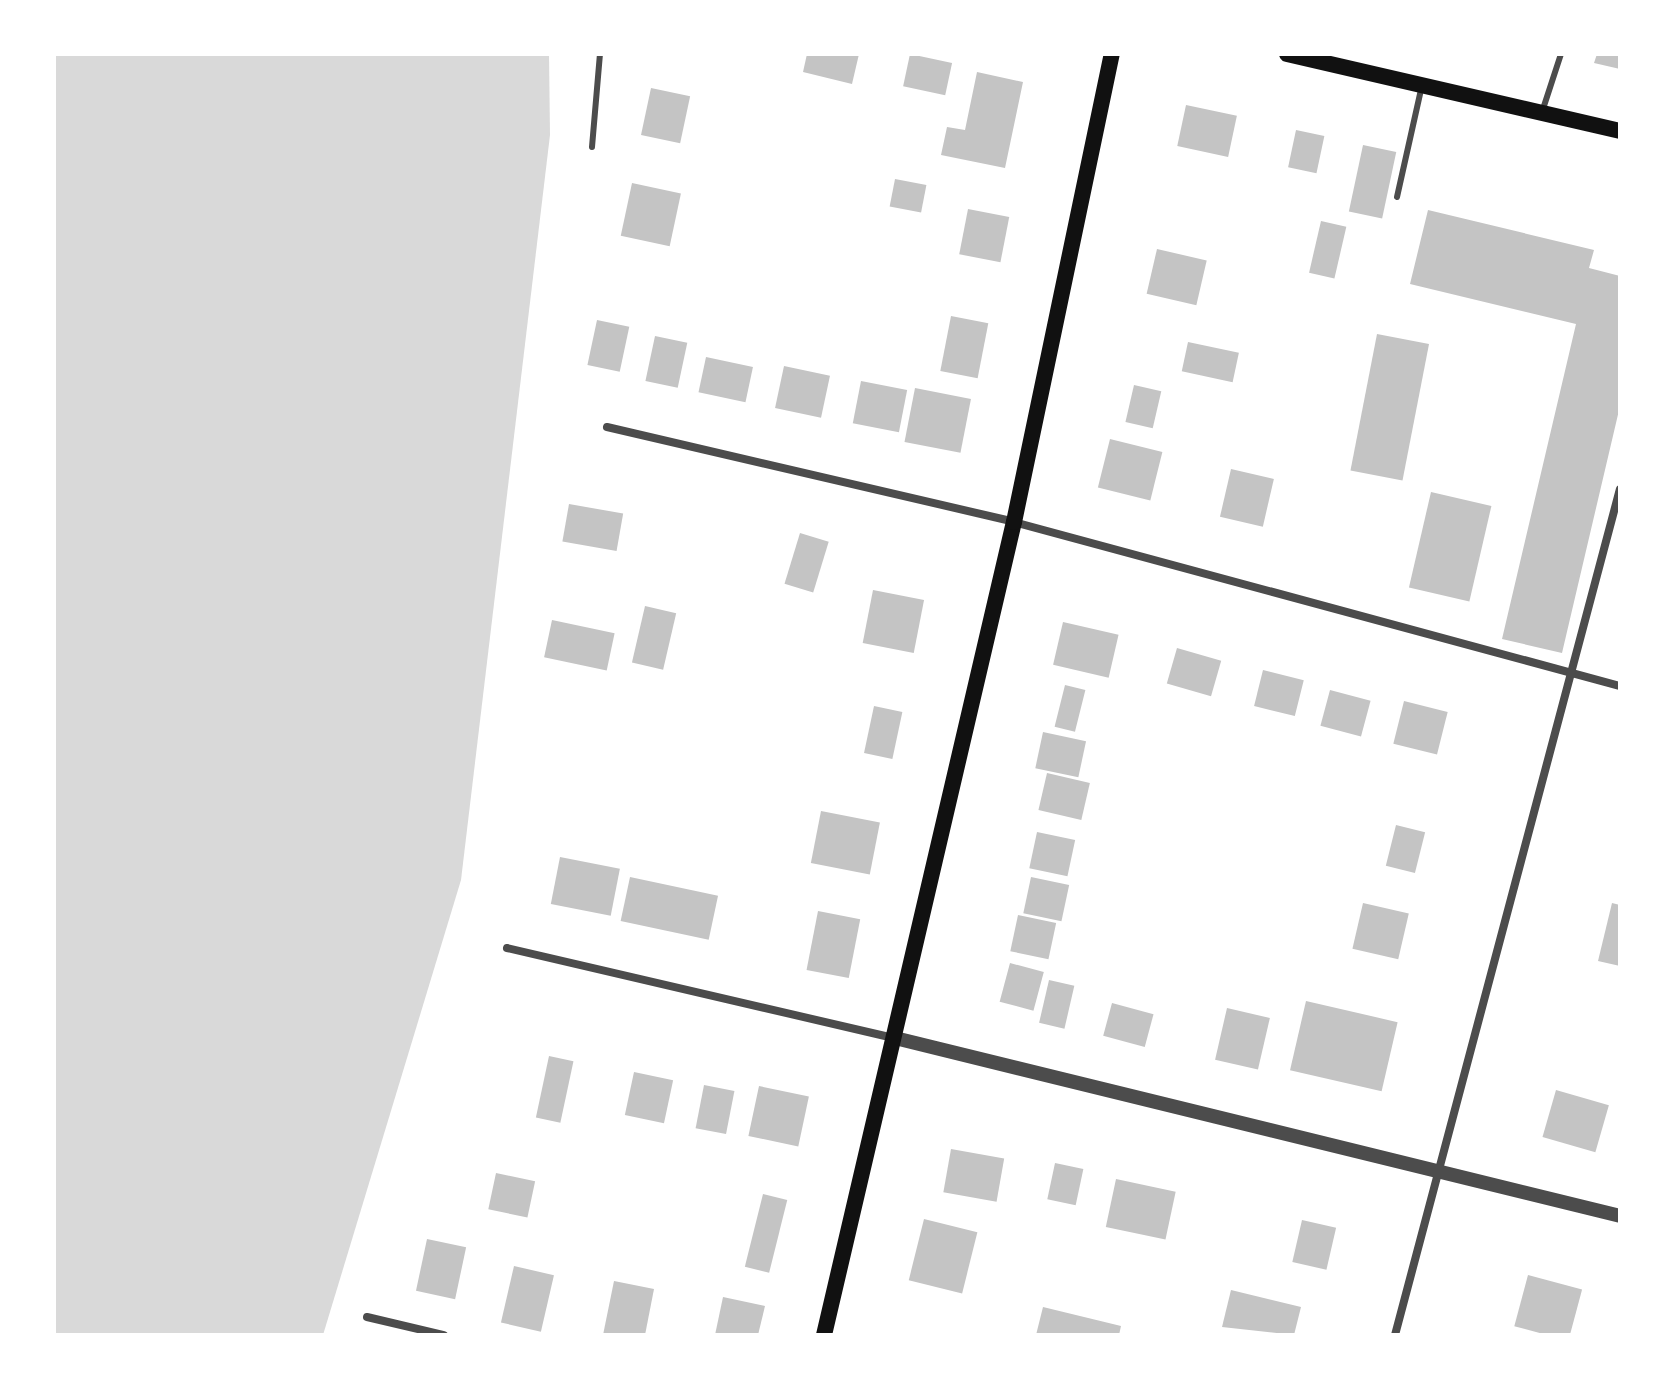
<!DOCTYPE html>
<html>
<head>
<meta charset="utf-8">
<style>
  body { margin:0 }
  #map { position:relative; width:1674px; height:1389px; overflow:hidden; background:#fff; font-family:"Roboto Condensed",sans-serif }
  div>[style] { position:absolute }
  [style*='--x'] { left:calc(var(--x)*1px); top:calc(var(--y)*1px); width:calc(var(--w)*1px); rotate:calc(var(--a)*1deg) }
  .water>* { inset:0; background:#d9d9d9 }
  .building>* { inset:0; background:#c4c4c4; transform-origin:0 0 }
  .service>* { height:6px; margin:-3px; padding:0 3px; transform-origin:3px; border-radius:3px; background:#4c4c4c }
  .minor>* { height:8px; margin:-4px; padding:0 4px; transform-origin:4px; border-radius:4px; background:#4c4c4c }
  .tertiary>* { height:14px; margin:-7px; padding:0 7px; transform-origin:7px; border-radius:7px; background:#4c4c4c }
  .secondary>* { height:16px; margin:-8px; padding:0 8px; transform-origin:8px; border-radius:8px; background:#111 }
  span { translate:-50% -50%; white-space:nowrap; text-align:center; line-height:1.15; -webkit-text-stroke:6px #fff; paint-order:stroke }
  .frame { position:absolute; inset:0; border:56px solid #fff; pointer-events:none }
</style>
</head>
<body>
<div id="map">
  <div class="water">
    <div style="clip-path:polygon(54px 54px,549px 54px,550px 135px,461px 880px,323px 1335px,54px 1335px)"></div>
  </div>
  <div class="building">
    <div style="clip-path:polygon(807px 54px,859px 54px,852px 84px,803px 72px)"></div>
    <div style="left:910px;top:54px;width:43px;height:33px;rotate:12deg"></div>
    <div style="clip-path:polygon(1597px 54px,1620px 54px,1620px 69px,1594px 63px)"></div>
    <div style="clip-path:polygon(977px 72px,1023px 82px,1005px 168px,941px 155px,947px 127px,965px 130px)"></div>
    <div style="left:651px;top:88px;width:40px;height:48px;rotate:12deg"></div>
    <div style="left:1186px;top:105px;width:52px;height:42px;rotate:12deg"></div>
    <div style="left:1296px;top:130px;width:29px;height:38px;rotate:12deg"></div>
    <div style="left:1363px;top:145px;width:34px;height:68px;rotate:12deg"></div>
    <div style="left:895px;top:179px;width:32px;height:28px;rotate:11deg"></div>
    <div style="left:632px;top:183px;width:50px;height:54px;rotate:12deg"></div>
    <div style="left:968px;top:209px;width:42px;height:46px;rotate:11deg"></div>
    <div style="clip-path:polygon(1428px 210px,1594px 250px,1589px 268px,1620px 276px,1620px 406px,1562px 653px,1502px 639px,1576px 324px,1410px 284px)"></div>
    <div style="left:1321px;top:221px;width:26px;height:53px;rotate:13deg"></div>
    <div style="left:1157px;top:249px;width:51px;height:46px;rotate:13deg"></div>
    <div style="left:951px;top:316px;width:38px;height:56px;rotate:11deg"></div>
    <div style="left:597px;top:320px;width:33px;height:46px;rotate:12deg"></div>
    <div style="left:1377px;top:334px;width:53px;height:139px;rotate:11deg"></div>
    <div style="left:655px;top:336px;width:33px;height:46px;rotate:12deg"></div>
    <div style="left:1188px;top:342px;width:52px;height:30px;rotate:12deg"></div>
    <div style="left:706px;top:357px;width:48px;height:36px;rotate:12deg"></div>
    <div style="left:784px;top:366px;width:47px;height:43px;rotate:12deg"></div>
    <div style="left:861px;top:381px;width:47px;height:43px;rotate:11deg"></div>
    <div style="left:1134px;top:385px;width:28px;height:38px;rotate:13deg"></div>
    <div style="left:915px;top:388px;width:57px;height:55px;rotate:11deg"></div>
    <div style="left:1110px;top:439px;width:54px;height:50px;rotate:14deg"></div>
    <div style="left:1231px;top:469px;width:44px;height:49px;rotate:13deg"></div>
    <div style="left:1431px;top:492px;width:62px;height:98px;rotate:13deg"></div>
    <div style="left:569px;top:504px;width:55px;height:38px;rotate:10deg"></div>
    <div style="left:800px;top:533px;width:30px;height:53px;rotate:17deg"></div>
    <div style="left:873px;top:590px;width:52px;height:54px;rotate:11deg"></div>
    <div style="left:645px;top:606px;width:32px;height:58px;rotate:13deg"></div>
    <div style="left:552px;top:620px;width:64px;height:38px;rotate:12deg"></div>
    <div style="left:1063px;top:622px;width:57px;height:44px;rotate:13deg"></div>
    <div style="left:1177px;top:648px;width:46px;height:37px;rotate:16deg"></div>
    <div style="left:1263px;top:670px;width:42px;height:37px;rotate:14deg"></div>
    <div style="left:1065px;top:685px;width:21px;height:43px;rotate:14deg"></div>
    <div style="left:1330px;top:690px;width:42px;height:37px;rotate:15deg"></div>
    <div style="left:1404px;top:701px;width:45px;height:44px;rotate:14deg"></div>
    <div style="left:874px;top:706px;width:29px;height:48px;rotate:12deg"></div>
    <div style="left:1043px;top:732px;width:44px;height:37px;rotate:12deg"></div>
    <div style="left:1047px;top:773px;width:44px;height:38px;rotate:13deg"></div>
    <div style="left:821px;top:811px;width:60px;height:53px;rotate:11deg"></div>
    <div style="left:1396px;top:825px;width:30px;height:42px;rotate:14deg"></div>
    <div style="left:1037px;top:832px;width:39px;height:37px;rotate:12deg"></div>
    <div style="left:560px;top:857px;width:61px;height:48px;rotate:11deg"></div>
    <div style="left:630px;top:877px;width:90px;height:45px;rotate:12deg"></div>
    <div style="left:1031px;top:877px;width:39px;height:37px;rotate:12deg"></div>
    <div style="left:1363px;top:903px;width:47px;height:47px;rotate:13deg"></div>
    <div style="clip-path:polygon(1612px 903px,1620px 905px,1620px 966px,1598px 961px)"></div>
    <div style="left:818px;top:911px;width:43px;height:60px;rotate:11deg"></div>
    <div style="left:1018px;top:915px;width:39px;height:37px;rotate:12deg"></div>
    <div style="left:1010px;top:963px;width:35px;height:40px;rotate:15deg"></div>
    <div style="left:1049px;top:980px;width:26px;height:44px;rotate:13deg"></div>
    <div style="left:1306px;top:1001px;width:94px;height:71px;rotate:13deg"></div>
    <div style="left:1112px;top:1003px;width:43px;height:34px;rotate:15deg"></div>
    <div style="left:1227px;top:1008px;width:44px;height:53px;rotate:13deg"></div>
    <div style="left:549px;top:1056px;width:25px;height:63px;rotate:12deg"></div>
    <div style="left:634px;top:1072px;width:40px;height:44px;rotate:12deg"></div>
    <div style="left:704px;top:1085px;width:31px;height:44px;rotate:11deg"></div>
    <div style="left:759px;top:1086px;width:51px;height:51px;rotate:12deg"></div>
    <div style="left:1556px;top:1090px;width:55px;height:49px;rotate:16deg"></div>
    <div style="left:951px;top:1149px;width:54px;height:44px;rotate:10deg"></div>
    <div style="left:1055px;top:1163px;width:29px;height:37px;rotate:12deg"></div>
    <div style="left:496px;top:1173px;width:40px;height:37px;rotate:12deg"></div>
    <div style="left:1116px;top:1179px;width:61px;height:49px;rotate:12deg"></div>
    <div style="left:763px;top:1194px;width:25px;height:75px;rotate:14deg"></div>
    <div style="left:924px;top:1219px;width:55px;height:63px;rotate:14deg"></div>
    <div style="left:1302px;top:1220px;width:35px;height:43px;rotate:13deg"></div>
    <div style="left:427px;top:1239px;width:40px;height:53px;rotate:12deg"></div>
    <div style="left:514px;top:1266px;width:41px;height:58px;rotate:13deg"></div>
    <div style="left:1528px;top:1275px;width:56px;height:53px;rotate:15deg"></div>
    <div style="clip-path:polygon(614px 1281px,654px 1289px,645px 1335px,603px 1335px)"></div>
    <div style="clip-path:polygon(1231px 1290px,1301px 1307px,1294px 1335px,1222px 1327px)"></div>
    <div style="clip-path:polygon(723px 1297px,765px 1306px,758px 1335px,715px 1335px)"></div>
    <div style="clip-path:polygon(1043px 1307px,1121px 1326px,1119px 1335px,1036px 1335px)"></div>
  </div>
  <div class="service">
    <div style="--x:1543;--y:109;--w:58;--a:-71.9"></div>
    <div style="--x:592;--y:147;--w:93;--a:-85.1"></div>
    <div style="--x:1397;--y:197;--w:115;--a:-77.4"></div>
  </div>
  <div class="minor">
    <div style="--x:607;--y:427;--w:418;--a:13.1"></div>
    <div style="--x:1014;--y:522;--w:628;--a:15.14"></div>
    <div style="--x:507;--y:948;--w:397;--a:13.1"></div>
    <div style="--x:367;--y:1317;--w:79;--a:13.2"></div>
    <div style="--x:1395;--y:1335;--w:875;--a:-75.11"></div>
  </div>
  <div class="tertiary">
    <div style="--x:895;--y:1038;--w:747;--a:13.79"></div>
  </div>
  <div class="secondary">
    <div style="--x:1287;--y:54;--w:342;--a:13"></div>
    <div style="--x:824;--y:1335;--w:835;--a:-76.85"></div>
    <div style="--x:1014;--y:522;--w:478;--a:-78.2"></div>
  </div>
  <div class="frame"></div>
</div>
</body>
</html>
